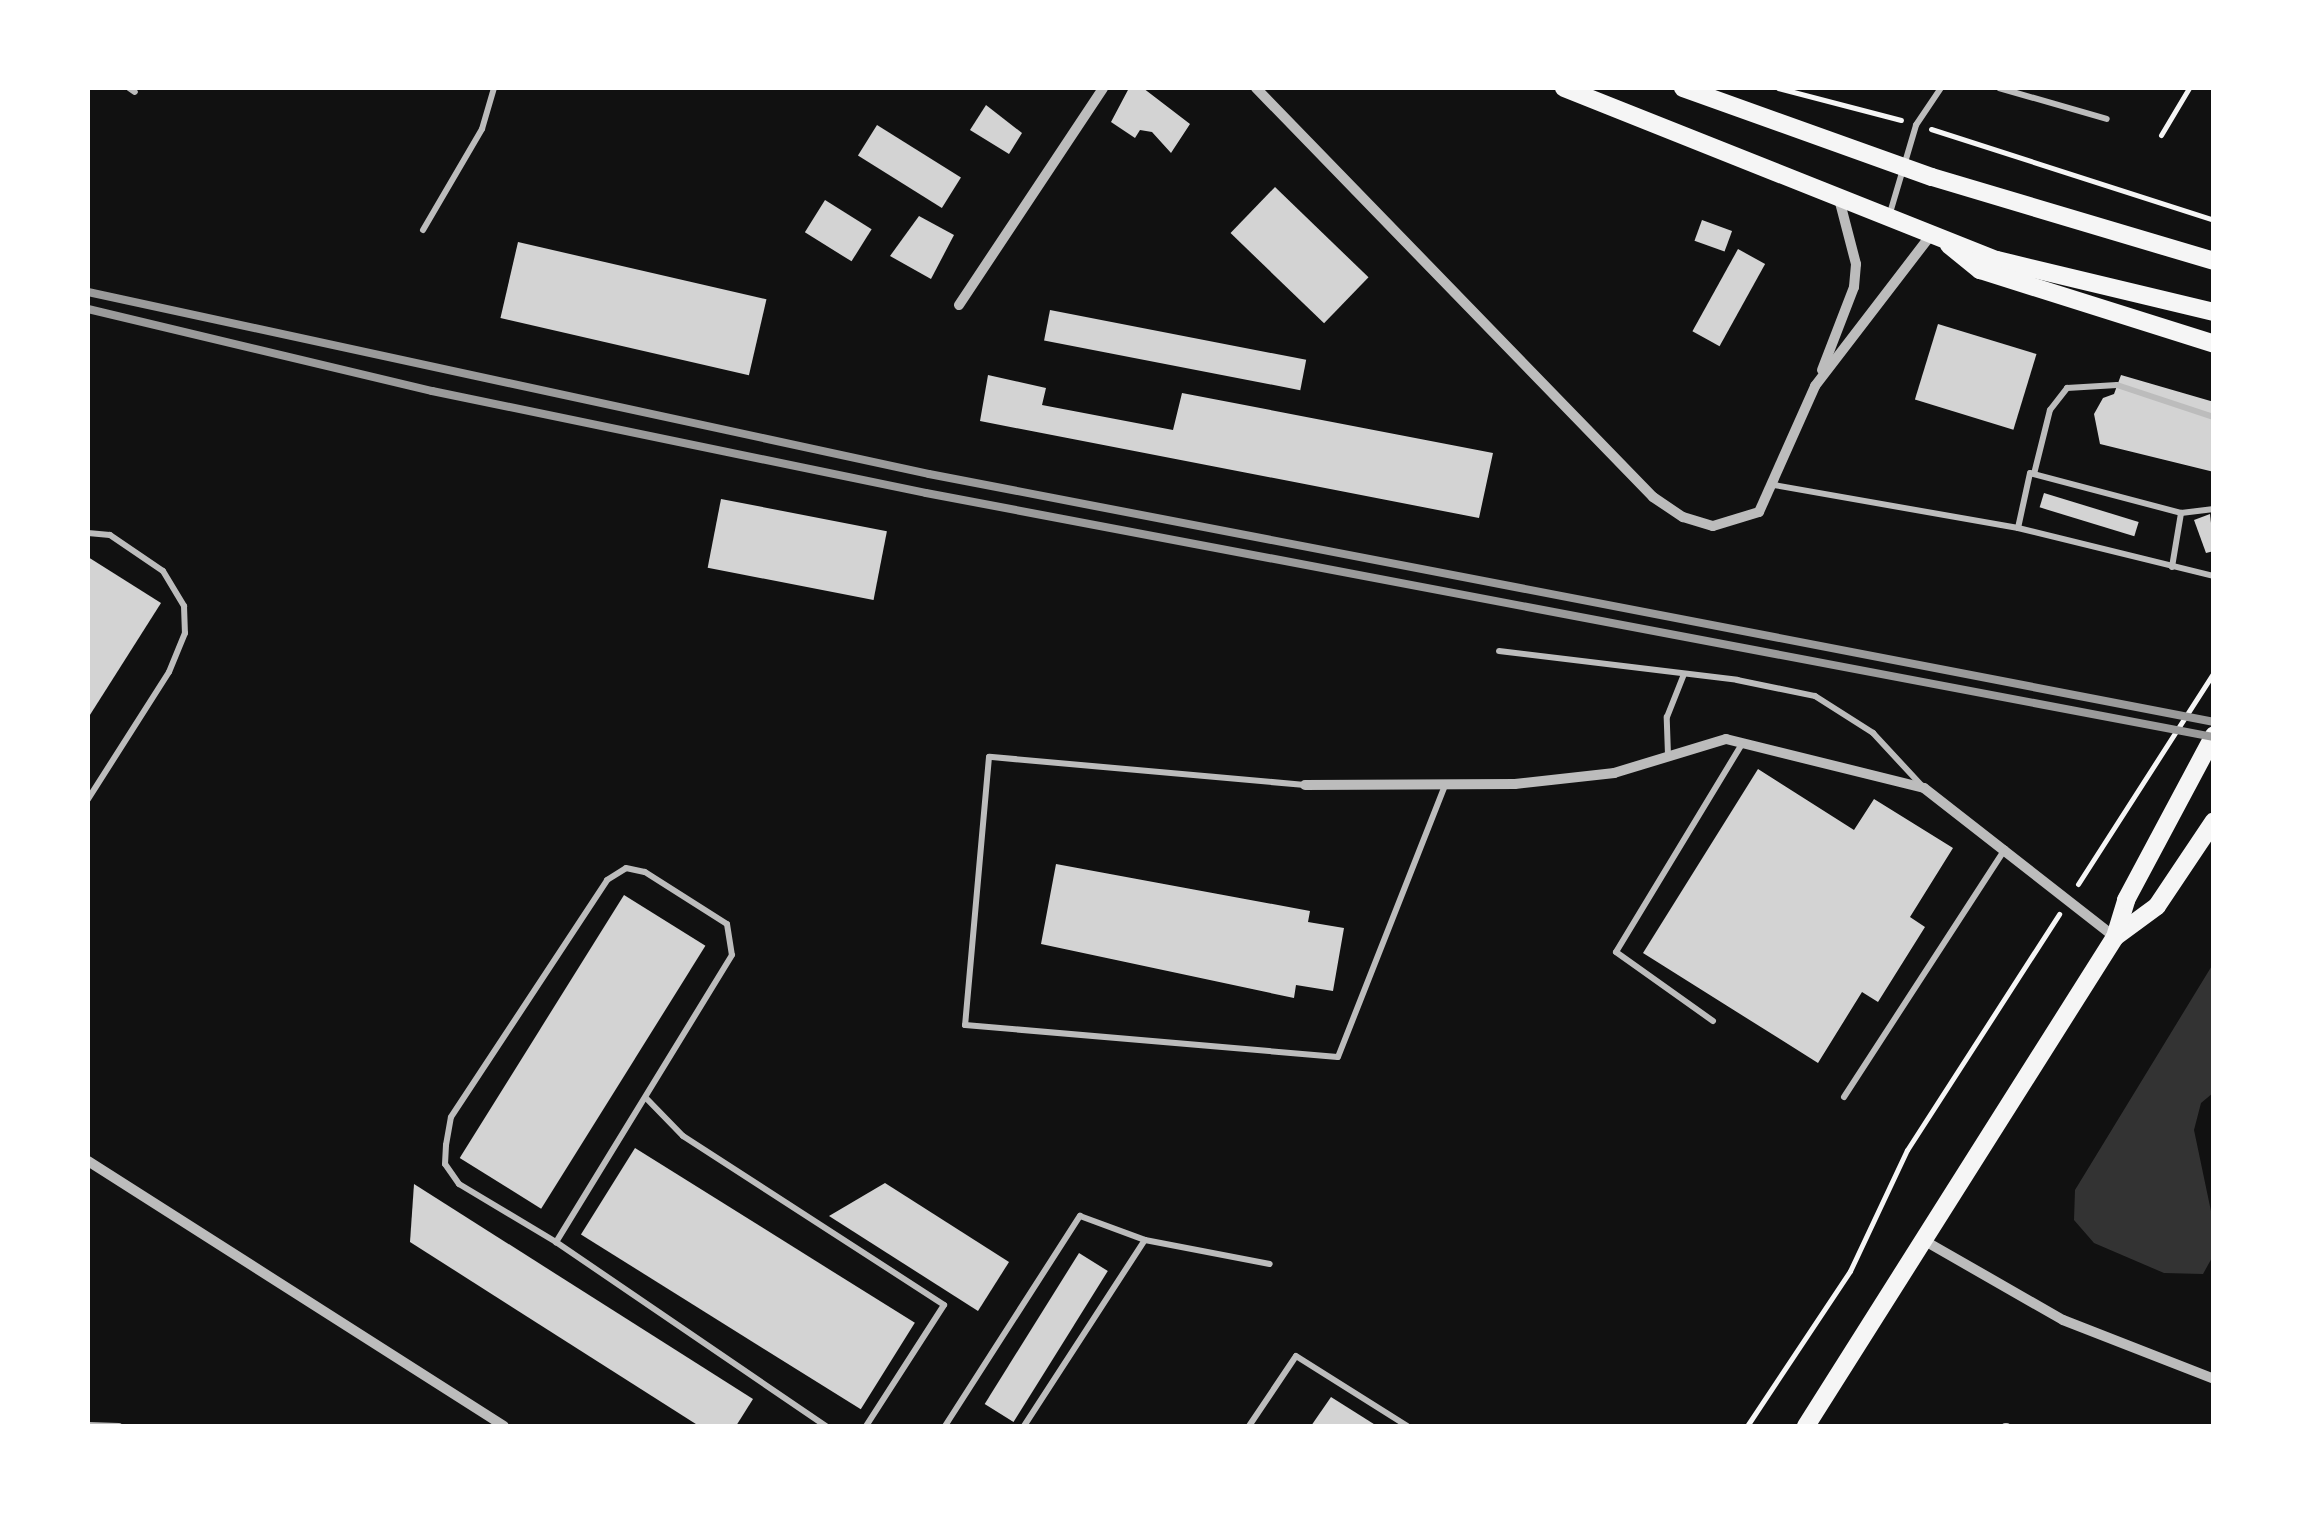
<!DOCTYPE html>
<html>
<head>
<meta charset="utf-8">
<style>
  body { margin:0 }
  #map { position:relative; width:2301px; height:1514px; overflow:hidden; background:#111; font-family:"PT Serif",serif }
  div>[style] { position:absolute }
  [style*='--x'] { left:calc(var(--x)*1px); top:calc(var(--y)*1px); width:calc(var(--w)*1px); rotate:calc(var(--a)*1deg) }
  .water>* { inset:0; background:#333 }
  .building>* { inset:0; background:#d3d3d3; transform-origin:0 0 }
  .path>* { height:5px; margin:-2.5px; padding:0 2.5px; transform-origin:2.5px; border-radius:2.5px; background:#f5f5f5 }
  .service>* { height:6px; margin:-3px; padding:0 3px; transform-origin:3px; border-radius:3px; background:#bcbcbc }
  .minor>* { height:10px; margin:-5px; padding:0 5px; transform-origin:5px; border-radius:5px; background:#bcbcbc }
  .secondary>* { height:18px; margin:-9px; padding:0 9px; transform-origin:9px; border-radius:9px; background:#f5f5f5 }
  .rail>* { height:8px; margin:-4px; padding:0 4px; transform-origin:4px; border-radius:4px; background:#9a9a9a }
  span { translate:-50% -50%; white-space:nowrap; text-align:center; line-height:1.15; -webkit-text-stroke:8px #fff; paint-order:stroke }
  .frame { position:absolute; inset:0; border:90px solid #fff; pointer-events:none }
</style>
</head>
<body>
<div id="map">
  <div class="water">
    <div style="clip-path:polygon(2213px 964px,2213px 1093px,2201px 1103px,2194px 1130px,2212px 1216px,2213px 1256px,2203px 1274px,2164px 1273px,2094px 1243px,2074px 1220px,2075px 1190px)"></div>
  </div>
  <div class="building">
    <div style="clip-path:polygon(1129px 88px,1143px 88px,1190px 124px,1171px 153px,1152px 132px,1140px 130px,1135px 138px,1111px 122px)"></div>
    <div style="clip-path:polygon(986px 105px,1022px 133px,1009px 154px,970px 130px)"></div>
    <div style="left:877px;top:125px;width:99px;height:36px;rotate:32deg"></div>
    <div style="left:1275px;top:187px;width:130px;height:64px;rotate:44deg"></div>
    <div style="left:825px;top:200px;width:55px;height:38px;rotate:32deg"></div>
    <div style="clip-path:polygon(919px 216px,954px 235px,931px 279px,890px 256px)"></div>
    <div style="left:1702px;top:220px;width:32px;height:22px;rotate:20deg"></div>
    <div style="left:518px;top:242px;width:255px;height:78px;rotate:13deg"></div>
    <div style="left:1738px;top:249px;width:31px;height:94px;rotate:29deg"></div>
    <div style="left:1050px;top:310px;width:261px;height:31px;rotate:11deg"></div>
    <div style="left:1938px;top:324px;width:103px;height:79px;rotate:17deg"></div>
    <div style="clip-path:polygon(988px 375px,1046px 388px,1042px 405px,1173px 430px,1182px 393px,1493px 453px,1479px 518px,980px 421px)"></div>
    <div style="clip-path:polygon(2121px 375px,2214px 402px,2214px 472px,2100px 444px,2094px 414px,2103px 398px,2114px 394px)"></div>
    <div style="left:2044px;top:493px;width:99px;height:15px;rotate:17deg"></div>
    <div style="left:721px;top:499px;width:169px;height:70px;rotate:11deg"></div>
    <div style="clip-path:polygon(2210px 514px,2214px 551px,2206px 553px,2194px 520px)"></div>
    <div style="clip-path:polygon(88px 557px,161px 603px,88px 718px)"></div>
    <div style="clip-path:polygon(1758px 769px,1854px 830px,1874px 799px,1953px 848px,1910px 917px,1925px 927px,1878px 1002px,1862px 992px,1818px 1063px,1643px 953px)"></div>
    <div style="clip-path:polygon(1056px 864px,1310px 911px,1308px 922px,1344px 928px,1333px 991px,1296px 985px,1294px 998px,1041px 944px)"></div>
    <div style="left:624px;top:895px;width:96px;height:310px;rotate:32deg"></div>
    <div style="left:635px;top:1148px;width:330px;height:102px;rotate:32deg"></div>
    <div style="clip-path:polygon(885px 1183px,1009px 1262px,978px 1311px,829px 1216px)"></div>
    <div style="clip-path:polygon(414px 1184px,753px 1399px,736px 1426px,699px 1426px,410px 1242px)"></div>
    <div style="left:1079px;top:1253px;width:34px;height:178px;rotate:32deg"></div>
    <div style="clip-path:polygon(1331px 1397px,1377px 1426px,1311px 1426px)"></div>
  </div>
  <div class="path">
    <div style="--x:1778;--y:88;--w:127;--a:14.6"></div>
    <div style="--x:1931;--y:129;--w:297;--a:17.8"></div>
    <div style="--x:2161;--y:135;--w:55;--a:-59.2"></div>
    <div style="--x:2078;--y:884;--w:252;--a:-57.3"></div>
    <div style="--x:1747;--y:1426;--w:186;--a:-56.4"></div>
    <div style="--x:1850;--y:1271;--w:134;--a:-64.8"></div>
    <div style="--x:1907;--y:1150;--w:281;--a:-57.2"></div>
  </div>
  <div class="service">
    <div style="--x:129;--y:88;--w:7;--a:34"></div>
    <div style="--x:1999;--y:88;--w:112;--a:16"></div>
    <div style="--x:1890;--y:213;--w:92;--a:-73.5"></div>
    <div style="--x:1916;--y:125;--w:45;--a:-56"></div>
    <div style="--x:423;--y:230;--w:117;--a:-59.7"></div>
    <div style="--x:482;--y:129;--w:43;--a:-73.7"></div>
    <div style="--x:2034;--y:474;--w:66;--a:-76"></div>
    <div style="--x:2050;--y:410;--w:28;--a:-52"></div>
    <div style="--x:2067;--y:388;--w:50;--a:-3.4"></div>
    <div style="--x:2117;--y:385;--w:102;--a:18.3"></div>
    <div style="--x:1774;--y:485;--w:248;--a:10"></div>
    <div style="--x:2018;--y:528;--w:56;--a:-77.7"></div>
    <div style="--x:2030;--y:473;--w:156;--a:14.8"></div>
    <div style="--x:2181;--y:513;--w:33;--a:-7"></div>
    <div style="--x:2018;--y:528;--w:202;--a:13.8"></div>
    <div style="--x:88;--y:533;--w:22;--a:5"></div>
    <div style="--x:110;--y:535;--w:64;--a:34.2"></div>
    <div style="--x:163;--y:571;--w:41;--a:59"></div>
    <div style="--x:184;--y:606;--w:27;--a:88"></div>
    <div style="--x:185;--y:633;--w:42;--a:112.3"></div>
    <div style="--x:169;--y:672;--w:151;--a:122.5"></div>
    <div style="--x:2172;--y:567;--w:55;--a:-80.5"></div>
    <div style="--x:1499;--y:651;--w:240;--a:6.9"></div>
    <div style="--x:1737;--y:680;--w:80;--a:11.6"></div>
    <div style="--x:1815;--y:696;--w:69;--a:32.5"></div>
    <div style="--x:1873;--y:733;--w:74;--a:47.2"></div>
    <div style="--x:1668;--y:755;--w:38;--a:-92"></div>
    <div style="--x:1667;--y:717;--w:46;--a:-68.4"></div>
    <div style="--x:1305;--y:785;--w:317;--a:-174.9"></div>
    <div style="--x:989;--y:757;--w:269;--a:95.1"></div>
    <div style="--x:965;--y:1025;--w:374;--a:4.9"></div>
    <div style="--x:1338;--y:1057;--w:292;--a:-68.5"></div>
    <div style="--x:626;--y:868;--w:19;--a:12"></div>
    <div style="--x:645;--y:872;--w:97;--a:32.4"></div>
    <div style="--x:727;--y:924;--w:31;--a:81"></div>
    <div style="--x:732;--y:955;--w:337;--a:121.5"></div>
    <div style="--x:556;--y:1242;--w:113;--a:-149.1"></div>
    <div style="--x:459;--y:1184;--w:24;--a:-125"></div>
    <div style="--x:445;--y:1164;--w:19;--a:-87"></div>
    <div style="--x:446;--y:1145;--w:28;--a:-80"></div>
    <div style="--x:451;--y:1117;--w:284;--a:-56.6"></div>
    <div style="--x:607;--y:880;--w:22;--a:-32"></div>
    <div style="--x:1713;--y:1021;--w:119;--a:-144.6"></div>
    <div style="--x:1616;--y:952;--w:243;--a:-58.8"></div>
    <div style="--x:1844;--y:1097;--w:296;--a:-57"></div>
    <div style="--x:646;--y:1098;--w:53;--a:45.8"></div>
    <div style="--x:683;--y:1136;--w:311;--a:32.9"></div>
    <div style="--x:944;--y:1305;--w:144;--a:122.8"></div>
    <div style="--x:556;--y:1242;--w:327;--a:34.3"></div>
    <div style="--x:88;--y:1425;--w:31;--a:2"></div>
    <div style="--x:945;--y:1426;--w:250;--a:-57.3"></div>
    <div style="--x:1080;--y:1216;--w:69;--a:20.3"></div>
    <div style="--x:1024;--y:1426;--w:222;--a:-57"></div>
    <div style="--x:1145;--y:1240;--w:127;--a:10.9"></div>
    <div style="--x:1249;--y:1426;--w:84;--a:-56.1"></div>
    <div style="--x:1296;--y:1356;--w:131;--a:32.2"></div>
    <div style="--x:2005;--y:1426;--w:2;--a:0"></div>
  </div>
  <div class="minor">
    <div style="--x:1256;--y:88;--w:570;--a:45.85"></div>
    <div style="--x:1653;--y:497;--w:36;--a:34"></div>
    <div style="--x:1683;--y:517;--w:31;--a:17"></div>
    <div style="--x:1713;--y:526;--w:48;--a:-16.9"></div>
    <div style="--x:1759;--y:512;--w:138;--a:-66"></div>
    <div style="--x:1815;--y:386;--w:194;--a:-52.5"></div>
    <div style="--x:959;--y:305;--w:260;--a:-56.4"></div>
    <div style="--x:1822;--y:370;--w:89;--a:-68.9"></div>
    <div style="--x:1854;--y:287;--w:23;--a:-85"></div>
    <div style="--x:1856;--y:264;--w:71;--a:-104.6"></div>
    <div style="--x:1305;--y:785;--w:210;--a:-0.3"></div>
    <div style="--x:1515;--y:784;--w:100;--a:-6.3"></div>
    <div style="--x:1614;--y:773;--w:117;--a:-16.9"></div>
    <div style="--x:1726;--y:739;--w:204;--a:13.9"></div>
    <div style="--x:1924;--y:788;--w:242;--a:38"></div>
    <div style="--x:88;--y:1161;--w:493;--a:32.5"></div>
    <div style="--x:1925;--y:1241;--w:159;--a:29.8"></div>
    <div style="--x:2063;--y:1320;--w:162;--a:21.3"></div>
  </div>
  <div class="secondary">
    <div style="--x:1564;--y:88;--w:466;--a:21.7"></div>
    <div style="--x:1997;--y:260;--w:223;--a:13.5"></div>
    <div style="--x:1683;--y:88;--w:264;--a:19.7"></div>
    <div style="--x:1932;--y:177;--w:294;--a:16.6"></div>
    <div style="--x:1949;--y:245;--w:40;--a:39"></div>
    <div style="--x:1980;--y:270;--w:245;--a:17.5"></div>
    <div style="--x:2115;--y:937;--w:52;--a:-36.4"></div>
    <div style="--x:2157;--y:906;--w:102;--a:-56.2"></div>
    <div style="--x:1806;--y:1426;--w:578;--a:-57.71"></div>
    <div style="--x:2115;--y:937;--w:39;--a:-73"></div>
    <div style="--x:2126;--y:900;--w:187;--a:-61.9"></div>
  </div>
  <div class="rail">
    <div style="--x:88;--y:292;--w:860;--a:12.21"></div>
    <div style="--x:929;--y:474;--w:1309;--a:10.92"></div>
    <div style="--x:88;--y:309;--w:354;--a:13.4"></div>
    <div style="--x:432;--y:391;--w:504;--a:11.67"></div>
    <div style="--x:926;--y:493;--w:1311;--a:10.73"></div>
  </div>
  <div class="frame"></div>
</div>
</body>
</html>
